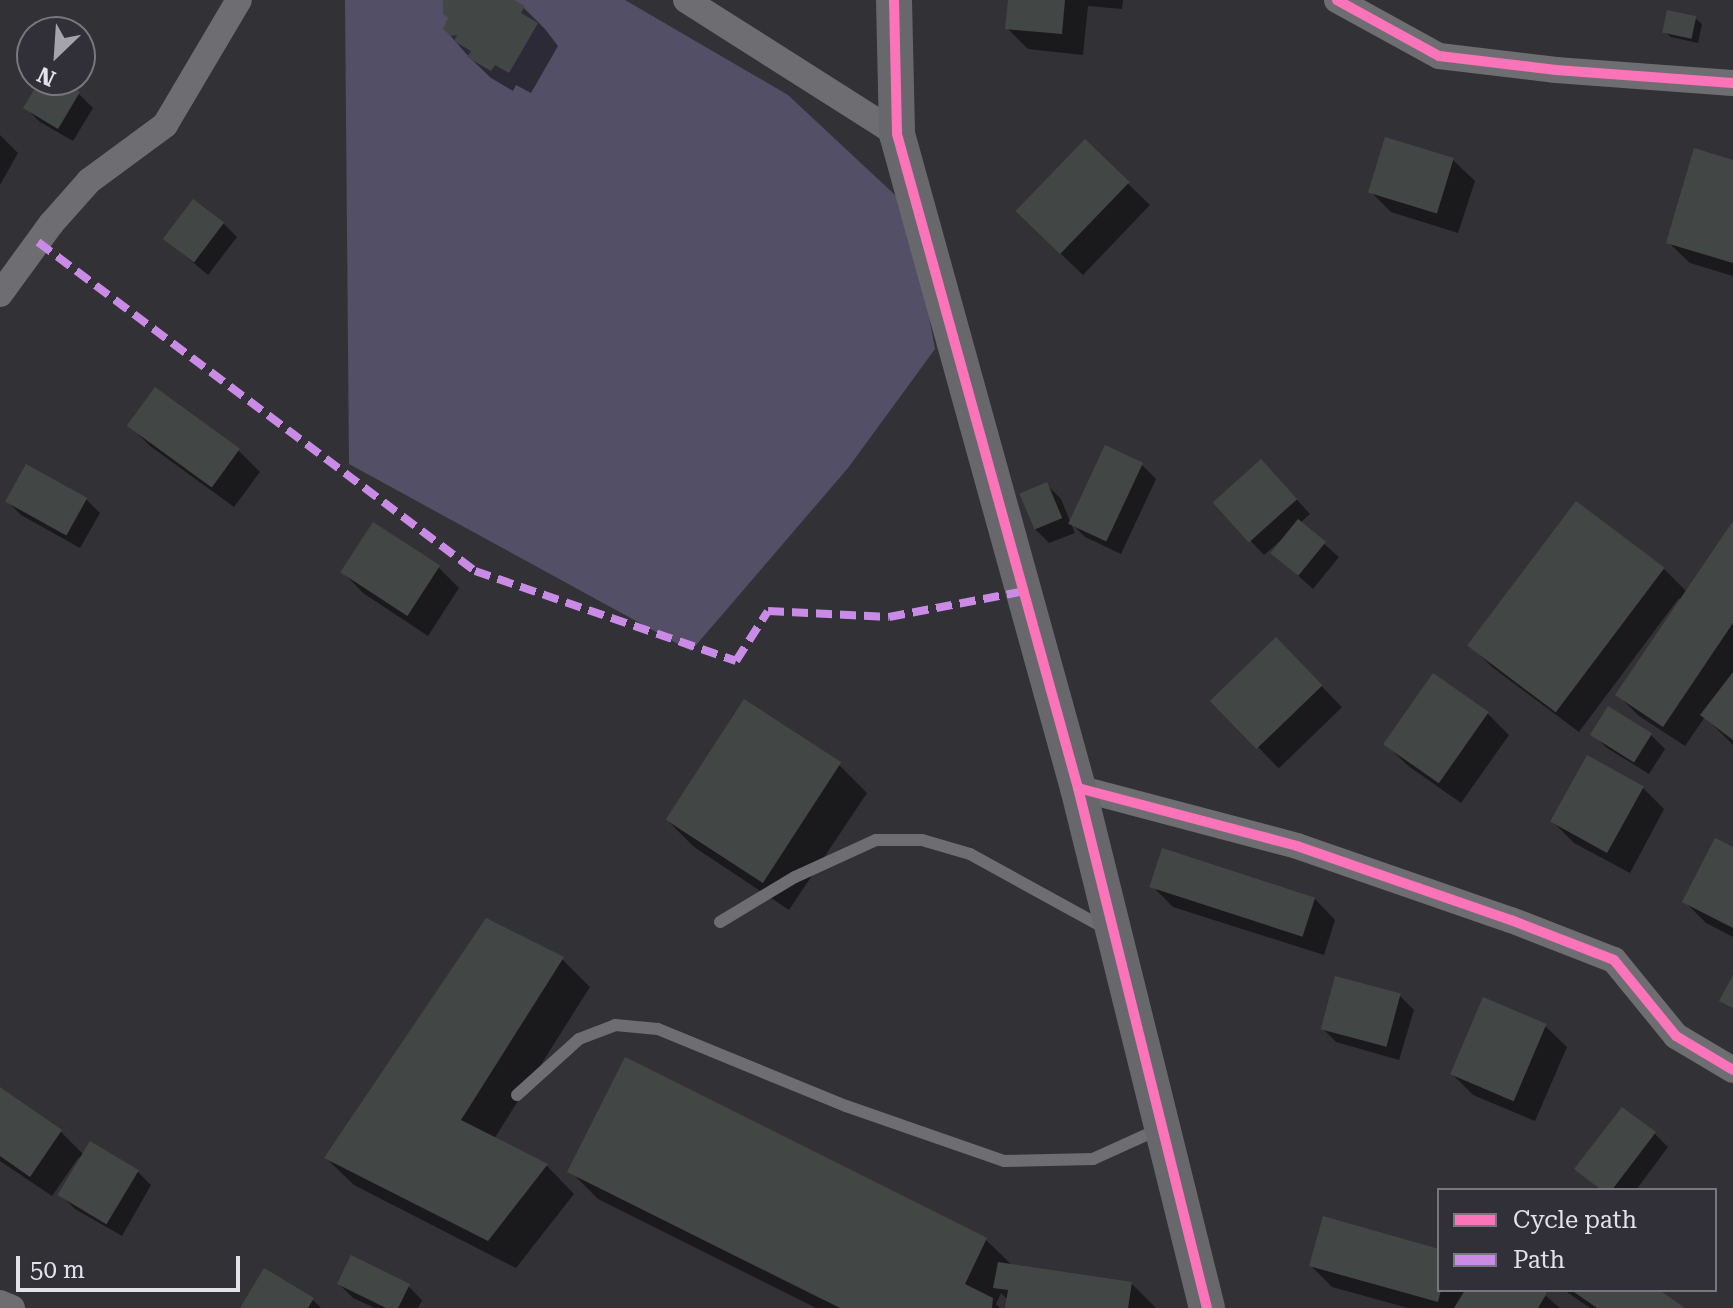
<!DOCTYPE html>
<html>
<head>
<meta charset="utf-8">
<style>
  body { margin:0 }
  #map { position:relative; width:1733px; height:1308px; overflow:hidden; background:#323236; font-family:"Roboto Serif",serif }
  div>[style] { position:absolute }
  [style*='--x'] { left:calc(var(--x)*1px); top:calc(var(--y)*1px); width:calc(var(--w)*1px); rotate:calc(var(--a)*1deg) }
  .green>* { inset:0; background:#534f67 }
  .shadow>* { inset:0; background:#0007; transform-origin:0 0 }
  .building>* { inset:0; background:#424746; transform-origin:0 0 }
  .lane>* { height:12px; margin:-6px; padding:0 6px; transform-origin:6px; border-radius:6px; background:#6e6e72 }
  .street>* { height:26px; margin:-13px; padding:0 13px; transform-origin:13px; border-radius:13px; background:#6e6e72 }
  .secondary>* { height:36px; margin:-18px; padding:0 18px; transform-origin:18px; border-radius:18px; background:#68686c }
  .quiet>* { height:8px; margin-top:-4px; transform-origin:0; background:repeating-linear-gradient(90deg,#ca8be6 0 16px,transparent 0 24px) }
  .cycleway>* { height:10px; margin:-5px; padding:0 5px; transform-origin:5px; border-radius:5px; background:#fb73b8 }
  span { translate:-50% -50%; white-space:nowrap; text-align:center; line-height:1.15; -webkit-text-stroke:6px #313038; paint-order:stroke }
  .legend { position:absolute; left:1437px; top:1188px; width:280px; height:104px; box-sizing:border-box; background:#313038; border:2px solid #78777e; margin:0; padding:10px 14px; list-style:none; font-size:24px; color:#e3e2e8 }
  .legend li { display:flex; align-items:center; gap:16px; height:40px }
  .legend b { width:40px; border:2px solid #78777e }
  .north { position:absolute; left:16px; top:16px; width:80px; height:80px; box-sizing:border-box; background:#313038; border:2px solid #78777e; border-radius:50%; rotate:205deg; font-size:22px; font-weight:700; line-height:32px; text-align:center; color:#e3e2e8 }
  .north::after { content:''; display:block; margin:auto; width:28px; height:36px; background:#a5a4aa; clip-path:polygon(50% 0,100% 100%,50% 72%,0 100%) }
  .scale { position:absolute; left:16px; top:1256px; width:224px; height:36px; box-sizing:border-box; border:4px solid #e3e2e8; border-top:0; padding-left:10px; font-size:24px; line-height:28px; white-space:nowrap; color:#e3e2e8; -webkit-text-stroke:6px #313038; paint-order:stroke }
</style>
</head>
<body>
<div id="map">
  <div class="green">
    <div style="clip-path:polygon(345px 0,625px 0,788px 95px,909px 208px,935px 349px,848px 468px,691px 651px,349px 464px)"></div>
  </div>
  <div class="shadow">
    <div style="clip-path:polygon(447px 0,510px 0,524px 8px,545px 29px,558px 46px,531px 93px,516px 85px,513px 91px,491px 78px,469px 57px,448px 33px,450px 19px)"></div>
    <div style="clip-path:polygon(1010px 0,1123px 0,1122px 9px,1088px 6px,1083px 55px,1028px 49px,1007px 28px)"></div>
    <div style="clip-path:polygon(1695px 18px,1702px 24px,1698px 43px,1671px 37px,1664px 31px)"></div>
    <div style="clip-path:polygon(42px 80px,56px 80px,79px 94px,93px 108px,73px 141px,40px 122px,26px 108px)"></div>
    <div style="clip-path:polygon(0 135px,18px 153px,0 185px)"></div>
    <div style="clip-path:polygon(1085px 142px,1150px 205px,1083px 275px,1039px 233px)"></div>
    <div style="clip-path:polygon(1453px 160px,1475px 181px,1458px 233px,1391px 212px,1370px 191px)"></div>
    <div style="clip-path:polygon(1733px 162px,1733px 276px,1690px 263px,1668px 242px)"></div>
    <div style="clip-path:polygon(223px 223px,237px 237px,208px 275px,165px 239px)"></div>
    <div style="clip-path:polygon(129px 425px,239px 451px,260px 472px,234px 507px,150px 446px)"></div>
    <div style="clip-path:polygon(1142px 465px,1156px 479px,1121px 554px,1085px 537px,1071px 523px)"></div>
    <div style="clip-path:polygon(1275px 476px,1310px 514px,1300px 523px,1339px 557px,1313px 589px,1273px 553px,1280px 541px,1264px 555px,1215px 503px)"></div>
    <div style="clip-path:polygon(1047px 485px,1061px 499px,1075px 533px,1049px 543px,1035px 529px)"></div>
    <div style="clip-path:polygon(86px 499px,100px 513px,80px 548px,21px 515px,7px 501px)"></div>
    <div style="clip-path:polygon(1576px 504px,1664px 569px,1687px 592px,1733px 526px,1733px 745px,1705px 717px,1685px 746px,1639px 716px,1618px 695px,1681px 601px,1679px 598px,1579px 732px,1492px 667px,1471px 646px)"></div>
    <div style="clip-path:polygon(438px 567px,459px 588px,428px 636px,363px 593px,342px 571px)"></div>
    <div style="left:1276px;top:639px;width:95px;height:88px;rotate:46deg"></div>
    <div style="clip-path:polygon(1488px 714px,1509px 735px,1461px 803px,1407px 765px,1386px 744px)"></div>
    <div style="clip-path:polygon(1593px 734px,1651px 735px,1665px 749px,1649px 774px,1607px 748px)"></div>
    <div style="clip-path:polygon(1588px 758px,1643px 788px,1664px 809px,1630px 873px,1574px 843px,1553px 822px)"></div>
    <div style="clip-path:polygon(839px 765px,867px 793px,789px 910px,694px 847px,666px 819px)"></div>
    <div style="clip-path:polygon(1733px 849px,1733px 937px,1706px 923px,1685px 902px)"></div>
    <div style="clip-path:polygon(1152px 886px,1314px 898px,1335px 920px,1324px 955px,1173px 907px)"></div>
    <div style="clip-path:polygon(562px 959px,590px 987px,494px 1139px,547px 1166px,574px 1194px,516px 1268px,354px 1185px,326px 1158px)"></div>
    <div style="clip-path:polygon(1400px 996px,1414px 1010px,1399px 1060px,1336px 1042px,1322px 1028px)"></div>
    <div style="clip-path:polygon(1545px 1026px,1567px 1047px,1535px 1121px,1473px 1095px,1452px 1074px)"></div>
    <div style="clip-path:polygon(625px 1059px,986px 1240px,1013px 1266px,1131px 1283px,1156px 1308px,1007px 1308px,1008px 1300px,1001px 1293px,996px 1304px,1000px 1308px,816px 1308px,598px 1199px,570px 1171px)"></div>
    <div style="clip-path:polygon(0 1090px,61px 1132px,84px 1155px,137px 1171px,151px 1185px,122px 1236px,75px 1209px,61px 1195px,82px 1159px,79px 1157px,52px 1196px,0 1161px)"></div>
    <div style="clip-path:polygon(1654px 1133px,1668px 1147px,1636px 1190px,1600px 1190px,1577px 1169px)"></div>
    <div style="clip-path:polygon(1311px 1266px,1439px 1290px,1539px 1290px,1560px 1308px,1408px 1308px,1332px 1287px)"></div>
    <div style="clip-path:polygon(339px 1284px,408px 1286px,422px 1300px,418px 1308px,375px 1308px,353px 1298px)"></div>
    <div style="clip-path:polygon(1564px 1290px,1655px 1290px,1682px 1308px,1590px 1308px)"></div>
    <div style="clip-path:polygon(313px 1300px,321px 1308px,242px 1308px)"></div>
  </div>
  <div class="building">
    <div style="clip-path:polygon(443px 0,514px 0,525px 6px,521px 13px,538px 23px,509px 73px,495px 65px,491px 71px,467px 57px,471px 51px,454px 41px,457px 35px,451px 36px,443px 29px,448px 18px,443px 14px)"></div>
    <div style="clip-path:polygon(1008px 0,1065px 0,1062px 34px,1005px 29px)"></div>
    <div style="left:1667px;top:10px;width:30px;height:23px;rotate:12deg"></div>
    <div style="clip-path:polygon(40px 80px,59px 80px,80px 92px,58px 129px,23px 108px)"></div>
    <div style="left:1385px;top:137px;width:72px;height:58px;rotate:17deg"></div>
    <div style="left:1085px;top:139px;width:62px;height:100px;rotate:44deg"></div>
    <div style="clip-path:polygon(1694px 148px,1733px 160px,1733px 263px,1666px 243px)"></div>
    <div style="left:193px;top:199px;width:39px;height:50px;rotate:37deg"></div>
    <div style="left:155px;top:387px;width:105px;height:48px;rotate:36deg"></div>
    <div style="left:1105px;top:445px;width:42px;height:87px;rotate:25deg"></div>
    <div style="left:1261px;top:459px;width:54px;height:65px;rotate:48deg"></div>
    <div style="left:26px;top:464px;width:70px;height:43px;rotate:29deg"></div>
    <div style="left:1047px;top:482px;width:39px;height:30px;rotate:67deg"></div>
    <div style="left:1576px;top:501px;width:111px;height:181px;rotate:37deg"></div>
    <div style="left:1298px;top:519px;width:36px;height:44px;rotate:39deg"></div>
    <div style="clip-path:polygon(1733px 521px,1733px 623px,1663px 727px,1615px 695px)"></div>
    <div style="left:373px;top:522px;width:80px;height:60px;rotate:33deg"></div>
    <div style="left:1276px;top:637px;width:67px;height:92px;rotate:46deg"></div>
    <div style="clip-path:polygon(1733px 672px,1733px 740px,1700px 715px)"></div>
    <div style="left:1433px;top:673px;width:68px;height:87px;rotate:35deg"></div>
    <div style="left:744px;top:699px;width:116px;height:144px;rotate:33deg"></div>
    <div style="left:1608px;top:706px;width:52px;height:34px;rotate:32deg"></div>
    <div style="left:1587px;top:755px;width:65px;height:76px;rotate:29deg"></div>
    <div style="clip-path:polygon(1715px 838px,1733px 847px,1733px 928px,1682px 902px)"></div>
    <div style="left:1162px;top:848px;width:161px;height:41px;rotate:18deg"></div>
    <div style="clip-path:polygon(486px 918px,564px 957px,461px 1120px,548px 1164px,488px 1241px,324px 1158px)"></div>
    <div style="clip-path:polygon(1733px 975px,1733px 1008px,1719px 1001px)"></div>
    <div style="left:1335px;top:976px;width:68px;height:55px;rotate:15deg"></div>
    <div style="left:1483px;top:997px;width:69px;height:84px;rotate:23deg"></div>
    <div style="clip-path:polygon(625px 1057px,987px 1238px,965px 1284px,993px 1298px,992px 1308px,840px 1308px,567px 1172px)"></div>
    <div style="clip-path:polygon(0 1087px,62px 1130px,30px 1177px,0 1156px)"></div>
    <div style="clip-path:polygon(1622px 1107px,1656px 1132px,1612px 1190px,1601px 1190px,1574px 1169px)"></div>
    <div style="left:90px;top:1141px;width:57px;height:63px;rotate:31deg"></div>
    <div style="clip-path:polygon(1323px 1216px,1439px 1249px,1441px 1290px,1438px 1302px,1309px 1266px)"></div>
    <div style="clip-path:polygon(351px 1255px,410px 1284px,398px 1308px,386px 1308px,337px 1284px)"></div>
    <div style="clip-path:polygon(998px 1262px,1132px 1282px,1128px 1308px,1005px 1308px,1008px 1290px,993px 1288px)"></div>
    <div style="clip-path:polygon(264px 1268px,314px 1298px,308px 1308px,240px 1308px)"></div>
    <div style="clip-path:polygon(1465px 1290px,1543px 1290px,1547px 1293px,1538px 1308px,1454px 1308px)"></div>
    <div style="clip-path:polygon(1571px 1290px,1659px 1290px,1685px 1308px,1597px 1308px)"></div>
  </div>
  <div class="lane">
    <div style="--x:720;--y:922;--w:87;--a:-31"></div>
    <div style="--x:795;--y:877;--w:89;--a:-24.6"></div>
    <div style="--x:876;--y:840;--w:46;--a:0"></div>
    <div style="--x:922;--y:840;--w:50;--a:16.3"></div>
    <div style="--x:970;--y:854;--w:152;--a:28.8"></div>
    <div style="--x:517;--y:1095;--w:84;--a:-42.1"></div>
    <div style="--x:579;--y:1039;--w:39;--a:-21"></div>
    <div style="--x:615;--y:1025;--w:43;--a:5.3"></div>
    <div style="--x:658;--y:1029;--w:203;--a:22.3"></div>
    <div style="--x:846;--y:1106;--w:167;--a:19.2"></div>
    <div style="--x:1004;--y:1161;--w:89;--a:-1.3"></div>
    <div style="--x:1093;--y:1159;--w:72;--a:-24.4"></div>
  </div>
  <div class="street">
    <div style="--x:686;--y:0;--w:250;--a:32.4"></div>
    <div style="--x:1337;--y:0;--w:116;--a:28.8"></div>
    <div style="--x:1439;--y:56;--w:118;--a:6.8"></div>
    <div style="--x:1556;--y:70;--w:177;--a:4.2"></div>
    <div style="--x:0;--y:294;--w:87;--a:-53.9"></div>
    <div style="--x:51;--y:224;--w:57;--a:-48.5"></div>
    <div style="--x:89;--y:181;--w:94;--a:-36.4"></div>
    <div style="--x:165;--y:125;--w:145;--a:-59.4"></div>
    <div style="--x:1078;--y:788;--w:227;--a:14.8"></div>
    <div style="--x:1297;--y:846;--w:226;--a:19.1"></div>
    <div style="--x:1511;--y:920;--w:110;--a:21.2"></div>
    <div style="--x:1614;--y:960;--w:98;--a:50.8"></div>
    <div style="--x:1676;--y:1036;--w:66;--a:30.8"></div>
    <div style="--x:0;--y:1303;--w:13;--a:23"></div>
  </div>
  <div class="secondary">
    <div style="--x:894;--y:0;--w:134;--a:88.7"></div>
    <div style="--x:897;--y:134;--w:679;--a:74.53"></div>
    <div style="--x:1078;--y:788;--w:536;--a:76.07"></div>
  </div>
  <div class="quiet">
    <div style="--x:38;--y:242;--w:547;--a:36.97"></div>
    <div style="--x:475;--y:571;--w:276;--a:19"></div>
    <div style="--x:736;--y:661;--w:59;--a:-57.4"></div>
    <div style="--x:768;--y:611;--w:121;--a:2.8"></div>
    <div style="--x:889;--y:617;--w:138;--a:-10.8"></div>
  </div>
  <div class="cycleway">
    <div style="--x:894;--y:0;--w:134;--a:88.7"></div>
    <div style="--x:897;--y:134;--w:679;--a:74.53"></div>
    <div style="--x:1078;--y:788;--w:536;--a:76.07"></div>
    <div style="--x:1337;--y:0;--w:116;--a:28.8"></div>
    <div style="--x:1439;--y:56;--w:118;--a:6.8"></div>
    <div style="--x:1556;--y:70;--w:177;--a:4.2"></div>
    <div style="--x:1078;--y:788;--w:227;--a:14.8"></div>
    <div style="--x:1297;--y:846;--w:226;--a:19.1"></div>
    <div style="--x:1511;--y:920;--w:110;--a:21.2"></div>
    <div style="--x:1614;--y:960;--w:98;--a:50.8"></div>
    <div style="--x:1676;--y:1036;--w:66;--a:30.8"></div>
  </div>
  <ul class="legend">
  <li><b style="height:10px;background:#fb73b8"></b>Cycle path</li>
  <li><b style="height:10px;background:#ca8be6"></b>Path</li>
  </ul>
  <div class="north">N</div>
  <div class="scale">50 m</div>
</div>
</body>
</html>
